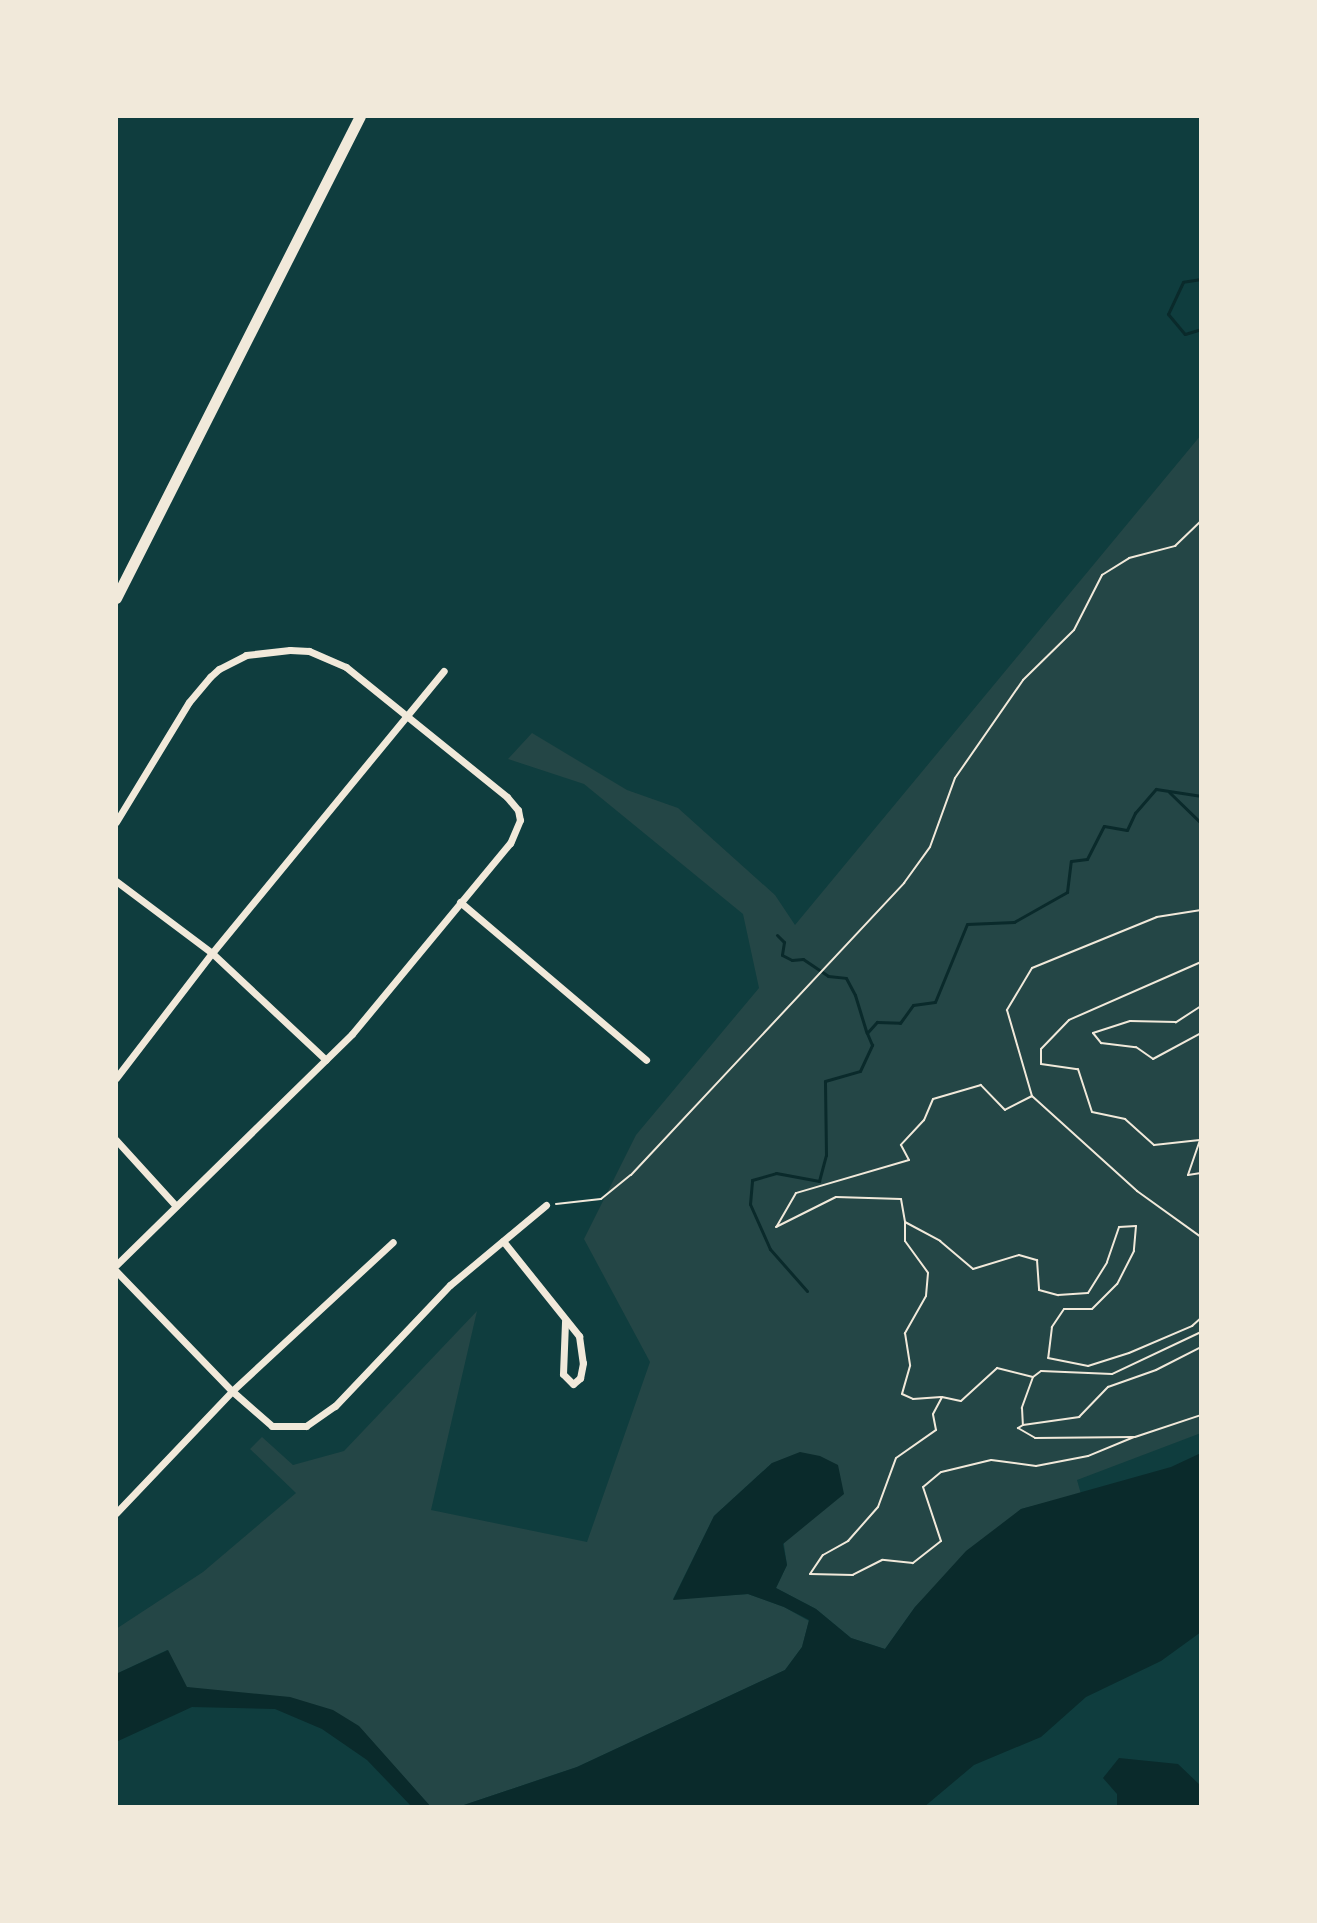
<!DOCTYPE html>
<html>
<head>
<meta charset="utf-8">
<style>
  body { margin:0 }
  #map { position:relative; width:1317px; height:1923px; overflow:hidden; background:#0f3d3e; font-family:Literata,serif }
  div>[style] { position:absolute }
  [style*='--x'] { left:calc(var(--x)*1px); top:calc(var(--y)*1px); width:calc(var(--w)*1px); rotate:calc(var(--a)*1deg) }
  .green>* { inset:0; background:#244646 }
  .water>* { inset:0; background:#0a2a2b }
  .stream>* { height:3px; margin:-1.5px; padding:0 1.5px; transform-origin:1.5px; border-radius:1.5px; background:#0a2a2b }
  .path>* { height:2px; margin:-1px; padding:0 1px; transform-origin:1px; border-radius:1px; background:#f1e9da }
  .minor>* { height:7px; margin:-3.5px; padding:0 3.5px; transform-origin:3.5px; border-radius:3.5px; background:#f1e9da }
  .primary>* { height:11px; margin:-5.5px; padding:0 5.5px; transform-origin:5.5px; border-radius:5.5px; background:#f1e9da }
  span { translate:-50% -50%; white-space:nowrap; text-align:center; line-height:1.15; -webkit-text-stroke:8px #f1e9da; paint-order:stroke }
  .frame { position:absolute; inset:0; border:118px solid #f1e9da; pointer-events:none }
</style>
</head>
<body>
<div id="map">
  <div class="green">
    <div style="clip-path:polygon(1201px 435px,1201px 1433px,1077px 1480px,1081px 1494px,1021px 1509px,915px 1607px,885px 1649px,851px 1638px,816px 1609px,776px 1588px,787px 1565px,772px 1463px,714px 1516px,673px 1599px,748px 1594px,784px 1607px,809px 1621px,802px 1647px,785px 1670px,577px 1767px,458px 1807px,431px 1807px,359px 1727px,186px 1687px,167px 1650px,116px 1674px,116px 1629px,203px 1572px,296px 1493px,250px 1449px,262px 1437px,293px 1465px,344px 1451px,477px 1311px,431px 1510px,587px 1542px,650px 1362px,584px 1239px,636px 1135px,759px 988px,743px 914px,584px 784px,508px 759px,532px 733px,627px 790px,678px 808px,775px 895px,795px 925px)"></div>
  </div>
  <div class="water">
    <div style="clip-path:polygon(800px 1452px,820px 1456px,838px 1465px,844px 1494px,783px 1544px,787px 1565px,776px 1588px,816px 1609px,851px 1638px,885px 1649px,915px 1607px,966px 1551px,1021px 1509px,1171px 1467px,1201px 1453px,1201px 1632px,1161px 1661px,1086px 1697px,1041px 1737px,974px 1765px,924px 1807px,458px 1807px,577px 1767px,785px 1670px,802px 1647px,809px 1620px,784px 1607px,748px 1594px,673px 1600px,714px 1516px,772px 1463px)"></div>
    <div style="clip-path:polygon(168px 1650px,187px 1687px,290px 1697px,333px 1710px,359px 1726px,431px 1807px,412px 1807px,367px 1760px,322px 1729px,275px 1709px,192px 1707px,116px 1742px,116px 1674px)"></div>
    <div style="clip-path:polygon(1119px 1758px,1178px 1764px,1201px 1786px,1201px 1807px,1117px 1807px,1117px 1794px,1103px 1778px)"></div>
  </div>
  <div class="stream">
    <div style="--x:1201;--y:279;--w:18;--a:171"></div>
    <div style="--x:1183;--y:282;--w:35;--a:115"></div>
    <div style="--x:1168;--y:314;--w:26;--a:50"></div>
    <div style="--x:1185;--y:334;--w:17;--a:-17"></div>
    <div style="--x:1169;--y:792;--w:45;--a:44.1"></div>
    <div style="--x:777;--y:935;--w:10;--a:45"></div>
    <div style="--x:784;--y:942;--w:13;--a:99"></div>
    <div style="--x:782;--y:955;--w:11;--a:27"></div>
    <div style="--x:792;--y:960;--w:11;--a:-5"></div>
    <div style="--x:803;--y:959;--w:30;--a:34"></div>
    <div style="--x:828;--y:976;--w:18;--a:6"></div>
    <div style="--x:846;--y:978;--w:19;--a:62"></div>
    <div style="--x:855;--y:995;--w:39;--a:73"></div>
    <div style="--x:807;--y:1291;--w:56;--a:-131.4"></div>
    <div style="--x:770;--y:1249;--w:49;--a:-114"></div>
    <div style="--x:750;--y:1204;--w:24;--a:-85"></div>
    <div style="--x:752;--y:1180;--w:25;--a:-16"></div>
    <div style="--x:776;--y:1173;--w:44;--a:10.5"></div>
    <div style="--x:819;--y:1181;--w:27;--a:-75"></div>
    <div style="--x:826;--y:1155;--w:74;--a:-90.8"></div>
    <div style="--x:825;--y:1081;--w:36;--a:-16"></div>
    <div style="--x:860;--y:1071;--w:29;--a:-65"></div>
    <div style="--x:872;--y:1045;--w:13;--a:-113"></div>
    <div style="--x:867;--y:1033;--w:15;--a:-48"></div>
    <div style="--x:877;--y:1022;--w:23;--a:2"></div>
    <div style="--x:900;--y:1023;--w:22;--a:-54"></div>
    <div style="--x:913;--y:1005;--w:22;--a:-8"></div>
    <div style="--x:935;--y:1002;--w:84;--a:-67.7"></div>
    <div style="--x:967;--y:924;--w:47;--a:-2.4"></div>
    <div style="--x:1014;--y:922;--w:61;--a:-29.5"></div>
    <div style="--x:1067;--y:892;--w:31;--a:-83"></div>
    <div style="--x:1071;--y:861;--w:16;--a:-7"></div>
    <div style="--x:1087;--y:859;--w:37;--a:-63"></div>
    <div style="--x:1104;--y:826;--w:23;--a:10"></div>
    <div style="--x:1127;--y:830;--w:19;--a:-65"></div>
    <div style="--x:1135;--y:813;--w:32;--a:-49"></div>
    <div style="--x:1156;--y:789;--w:46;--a:8.8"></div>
  </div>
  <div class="path">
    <div style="--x:1201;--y:910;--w:45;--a:171"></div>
    <div style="--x:1157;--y:917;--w:135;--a:157.8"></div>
    <div style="--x:1032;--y:968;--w:49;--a:120.8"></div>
    <div style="--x:1007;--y:1010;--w:90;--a:73.8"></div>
    <div style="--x:1032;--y:1096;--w:142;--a:42.1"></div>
    <div style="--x:1137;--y:1191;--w:79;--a:35.7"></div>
    <div style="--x:1201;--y:962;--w:144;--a:156.3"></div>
    <div style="--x:1069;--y:1020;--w:40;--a:134"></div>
    <div style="--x:1041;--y:1049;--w:15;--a:90"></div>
    <div style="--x:1041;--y:1064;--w:37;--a:8"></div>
    <div style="--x:1078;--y:1069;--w:45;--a:72"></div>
    <div style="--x:1092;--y:1112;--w:34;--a:12"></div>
    <div style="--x:1125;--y:1119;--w:39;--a:42"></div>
    <div style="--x:1154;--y:1145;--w:46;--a:-6.2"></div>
    <div style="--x:1200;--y:1140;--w:37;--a:109"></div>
    <div style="--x:1188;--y:1175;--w:13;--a:-9"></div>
    <div style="--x:1201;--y:1006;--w:30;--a:147"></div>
    <div style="--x:1176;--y:1022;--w:46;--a:-178.8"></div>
    <div style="--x:1130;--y:1021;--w:39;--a:162"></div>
    <div style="--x:1093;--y:1033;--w:13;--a:51"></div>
    <div style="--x:1101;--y:1043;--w:35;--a:7"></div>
    <div style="--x:1136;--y:1047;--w:21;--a:35"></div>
    <div style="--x:1153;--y:1059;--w:55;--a:-28.4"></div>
    <div style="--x:1032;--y:1096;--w:30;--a:153"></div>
    <div style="--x:1005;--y:1110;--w:35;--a:-134"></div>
    <div style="--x:981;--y:1085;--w:50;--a:163.7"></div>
    <div style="--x:933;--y:1099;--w:23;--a:113"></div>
    <div style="--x:924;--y:1120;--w:34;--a:133"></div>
    <div style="--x:901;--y:1145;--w:17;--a:62"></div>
    <div style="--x:909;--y:1160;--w:118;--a:163.7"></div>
    <div style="--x:796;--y:1193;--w:39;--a:120"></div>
    <div style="--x:776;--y:1227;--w:67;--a:-26.6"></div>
    <div style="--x:836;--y:1197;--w:65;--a:1.8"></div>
    <div style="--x:901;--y:1199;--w:23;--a:80"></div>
    <div style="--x:905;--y:1222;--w:40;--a:28"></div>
    <div style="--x:940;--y:1241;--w:43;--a:40.3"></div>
    <div style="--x:973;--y:1269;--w:48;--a:-16.9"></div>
    <div style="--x:1019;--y:1255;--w:19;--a:16"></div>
    <div style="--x:1037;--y:1260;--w:30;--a:86"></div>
    <div style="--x:1039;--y:1290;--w:20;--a:15"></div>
    <div style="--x:1058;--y:1295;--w:30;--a:-4"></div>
    <div style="--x:1088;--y:1293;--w:36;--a:-58"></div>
    <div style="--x:1107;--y:1262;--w:37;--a:-71"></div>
    <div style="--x:1119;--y:1227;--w:17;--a:-3"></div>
    <div style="--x:1136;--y:1226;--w:25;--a:95"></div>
    <div style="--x:1134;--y:1251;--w:37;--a:117"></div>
    <div style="--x:1117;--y:1284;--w:35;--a:135"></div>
    <div style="--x:1092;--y:1309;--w:28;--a:180"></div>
    <div style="--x:1064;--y:1309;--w:22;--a:124"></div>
    <div style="--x:1052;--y:1327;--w:31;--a:97"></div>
    <div style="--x:1048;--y:1358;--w:41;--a:11.3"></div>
    <div style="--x:1088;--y:1366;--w:43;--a:-17.6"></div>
    <div style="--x:1129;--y:1353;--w:69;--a:-23.2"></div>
    <div style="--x:1192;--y:1326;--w:12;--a:-42"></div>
    <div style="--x:556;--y:1204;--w:45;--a:-6.3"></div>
    <div style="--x:601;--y:1199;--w:38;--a:-39"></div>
    <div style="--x:631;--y:1175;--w:400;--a:-46.9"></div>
    <div style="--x:904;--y:883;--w:44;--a:-54.2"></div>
    <div style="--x:930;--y:847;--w:73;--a:-70.1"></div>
    <div style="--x:955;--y:778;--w:119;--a:-55.2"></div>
    <div style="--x:1023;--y:680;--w:71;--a:-44.4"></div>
    <div style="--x:1074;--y:630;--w:62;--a:-63"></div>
    <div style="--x:1102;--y:575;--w:32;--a:-32"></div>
    <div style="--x:1129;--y:558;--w:48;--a:-14.6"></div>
    <div style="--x:1175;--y:546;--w:36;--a:-44"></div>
    <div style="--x:905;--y:1222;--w:19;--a:90"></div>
    <div style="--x:905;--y:1241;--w:39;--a:54"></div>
    <div style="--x:928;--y:1273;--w:23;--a:95"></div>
    <div style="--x:926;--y:1296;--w:43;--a:119.6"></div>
    <div style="--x:905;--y:1333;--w:33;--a:81"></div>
    <div style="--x:910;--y:1366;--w:29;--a:106"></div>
    <div style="--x:902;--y:1394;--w:12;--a:24"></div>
    <div style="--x:913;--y:1399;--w:28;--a:-4"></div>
    <div style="--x:1201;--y:1332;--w:98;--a:154.7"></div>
    <div style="--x:1112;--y:1374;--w:71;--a:-177.6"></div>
    <div style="--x:1041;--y:1371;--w:10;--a:143"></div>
    <div style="--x:1033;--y:1377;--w:33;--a:110"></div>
    <div style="--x:1022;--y:1408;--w:17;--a:87"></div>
    <div style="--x:1023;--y:1425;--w:57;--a:-8.1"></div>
    <div style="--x:1079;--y:1417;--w:42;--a:-46"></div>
    <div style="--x:1108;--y:1387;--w:51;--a:-19.5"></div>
    <div style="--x:1156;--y:1370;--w:51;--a:-27.1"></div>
    <div style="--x:1023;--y:1425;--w:6;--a:149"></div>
    <div style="--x:1018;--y:1428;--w:20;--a:30"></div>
    <div style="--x:1035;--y:1438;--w:99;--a:-0.6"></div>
    <div style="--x:1134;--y:1437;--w:50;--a:157.6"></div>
    <div style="--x:1088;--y:1456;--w:53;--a:169.1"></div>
    <div style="--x:1036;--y:1466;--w:45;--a:-172.4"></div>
    <div style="--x:991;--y:1460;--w:51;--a:166.5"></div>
    <div style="--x:941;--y:1472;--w:23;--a:140"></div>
    <div style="--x:923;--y:1487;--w:57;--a:71.6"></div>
    <div style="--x:941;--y:1541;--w:36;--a:142"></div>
    <div style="--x:913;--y:1563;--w:31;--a:-174"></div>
    <div style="--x:882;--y:1560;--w:33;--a:153"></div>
    <div style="--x:853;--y:1575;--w:43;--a:-178.7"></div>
    <div style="--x:810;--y:1574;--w:23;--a:-56"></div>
    <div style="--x:823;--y:1555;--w:29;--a:-29"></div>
    <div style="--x:848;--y:1541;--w:45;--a:-48.6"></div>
    <div style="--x:878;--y:1507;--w:52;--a:-69.8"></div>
    <div style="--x:896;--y:1458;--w:49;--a:-35"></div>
    <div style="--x:936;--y:1430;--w:16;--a:-101"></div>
    <div style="--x:933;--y:1414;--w:19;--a:-62"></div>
    <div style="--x:942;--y:1397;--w:19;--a:12"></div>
    <div style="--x:961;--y:1401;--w:49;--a:-42.5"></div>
    <div style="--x:997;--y:1368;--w:37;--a:14"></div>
    <div style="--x:1135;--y:1437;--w:70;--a:-18.4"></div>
  </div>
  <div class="minor">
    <div style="--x:116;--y:822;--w:140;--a:-58.7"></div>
    <div style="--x:189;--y:702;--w:33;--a:-50"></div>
    <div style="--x:210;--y:677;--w:12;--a:-42"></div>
    <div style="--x:219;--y:669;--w:30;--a:-27"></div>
    <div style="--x:246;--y:655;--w:44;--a:-6.5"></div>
    <div style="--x:290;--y:650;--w:19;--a:3"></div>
    <div style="--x:309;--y:651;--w:40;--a:23.4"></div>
    <div style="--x:346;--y:667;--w:207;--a:38.9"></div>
    <div style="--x:507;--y:797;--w:17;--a:50"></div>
    <div style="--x:518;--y:810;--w:10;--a:79"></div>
    <div style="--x:520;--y:820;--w:25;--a:113"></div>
    <div style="--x:510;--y:843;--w:248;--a:129.6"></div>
    <div style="--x:352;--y:1034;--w:330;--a:135.6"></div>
    <div style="--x:116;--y:881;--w:120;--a:36.9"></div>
    <div style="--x:212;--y:953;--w:156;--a:43.2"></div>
    <div style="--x:460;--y:902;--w:244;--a:40.3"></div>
    <div style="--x:116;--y:1078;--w:158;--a:-52.5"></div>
    <div style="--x:212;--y:953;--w:365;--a:-50.6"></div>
    <div style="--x:116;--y:1140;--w:89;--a:47.7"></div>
    <div style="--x:503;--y:1241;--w:122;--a:51.3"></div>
    <div style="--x:579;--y:1336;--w:27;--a:82"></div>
    <div style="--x:583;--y:1363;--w:15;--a:101"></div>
    <div style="--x:580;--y:1378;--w:9;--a:139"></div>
    <div style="--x:573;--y:1384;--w:14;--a:-135"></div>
    <div style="--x:563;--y:1374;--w:53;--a:-87.8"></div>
    <div style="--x:116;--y:1271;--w:167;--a:46"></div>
    <div style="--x:232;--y:1391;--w:53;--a:41.2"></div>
    <div style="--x:272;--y:1426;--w:34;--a:0"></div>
    <div style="--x:306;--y:1426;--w:35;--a:-35"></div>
    <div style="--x:335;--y:1406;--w:167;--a:-46.5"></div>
    <div style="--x:450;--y:1285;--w:125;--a:-39.8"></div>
    <div style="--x:116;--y:1513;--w:168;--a:-46.4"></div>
    <div style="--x:232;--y:1391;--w:219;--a:-42.8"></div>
  </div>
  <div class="primary">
    <div style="--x:116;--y:598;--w:540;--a:-63.15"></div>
  </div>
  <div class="frame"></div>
</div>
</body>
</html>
